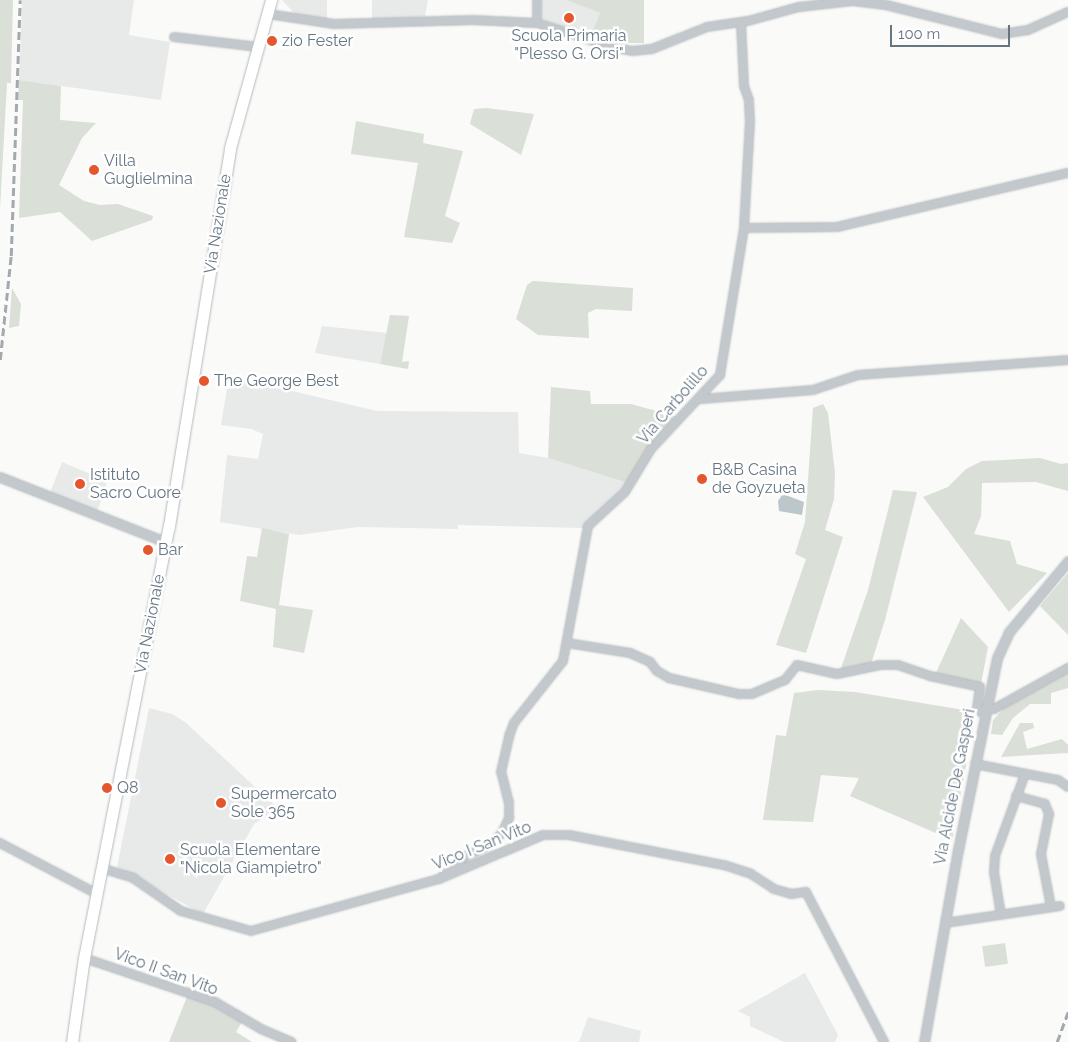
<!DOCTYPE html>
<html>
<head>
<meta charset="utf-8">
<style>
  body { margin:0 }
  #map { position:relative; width:1068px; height:1042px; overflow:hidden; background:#fafaf8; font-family:Raleway,sans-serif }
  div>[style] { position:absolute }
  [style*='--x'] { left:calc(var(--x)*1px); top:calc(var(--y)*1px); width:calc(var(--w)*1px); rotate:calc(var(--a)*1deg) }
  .built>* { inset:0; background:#e8e9e9 }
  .green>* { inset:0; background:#dadfd7; transform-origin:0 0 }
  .water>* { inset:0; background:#bbc7cb }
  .roads { filter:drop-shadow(0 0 1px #b5babe) drop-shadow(0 0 1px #b5babe) }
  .minor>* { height:8px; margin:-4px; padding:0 4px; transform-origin:4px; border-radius:4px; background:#c3c8cc }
  .tertiary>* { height:9px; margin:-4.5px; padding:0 4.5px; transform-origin:4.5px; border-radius:4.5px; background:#c3c8cc }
  .primary>* { height:11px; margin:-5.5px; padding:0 5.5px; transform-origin:5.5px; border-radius:5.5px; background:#fff }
  .rail>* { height:2.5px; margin-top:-1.25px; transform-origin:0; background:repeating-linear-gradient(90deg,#a2aab0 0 8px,transparent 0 12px) }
  .dots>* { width:14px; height:14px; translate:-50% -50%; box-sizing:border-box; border:2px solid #fff; border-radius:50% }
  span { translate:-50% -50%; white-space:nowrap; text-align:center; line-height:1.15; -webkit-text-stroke:5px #fff; paint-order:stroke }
  .poi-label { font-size:16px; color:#657683 }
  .left { translate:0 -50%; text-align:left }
  .street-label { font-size:16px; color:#657683 }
  .scale { position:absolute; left:890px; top:25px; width:120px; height:22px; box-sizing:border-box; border:2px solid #657683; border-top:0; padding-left:6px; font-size:15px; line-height:18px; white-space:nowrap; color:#657683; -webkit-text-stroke:4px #fff; paint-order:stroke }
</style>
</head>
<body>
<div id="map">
  <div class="built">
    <div style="clip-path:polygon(22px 0,134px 0,129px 35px,170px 42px,161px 100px,19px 80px)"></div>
    <div style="clip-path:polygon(282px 0,327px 0,327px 21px,297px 16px)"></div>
    <div style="clip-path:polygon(372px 0,428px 0,425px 16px,372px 21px)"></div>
    <div style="clip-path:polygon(541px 0,566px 0,600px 13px,590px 37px,541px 19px)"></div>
    <div style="clip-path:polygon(322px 326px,387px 333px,380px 364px,315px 353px)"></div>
    <div style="clip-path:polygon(229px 376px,377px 411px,518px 412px,519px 453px,548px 458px,631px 484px,583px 528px,458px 525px,458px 529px,358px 527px,299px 535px,220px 522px,227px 455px,258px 459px,263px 434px,251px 429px,221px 425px)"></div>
    <div style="clip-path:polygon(62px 462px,93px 475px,97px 470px,110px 473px,97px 512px,50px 493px)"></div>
    <div style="clip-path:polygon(149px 708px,172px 714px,185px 722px,279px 809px,254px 824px,203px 914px,117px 867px)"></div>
    <div style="clip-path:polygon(805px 973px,838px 1035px,835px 1042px,784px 1042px,750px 1026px,750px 1017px,738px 1011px)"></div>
    <div style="clip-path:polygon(588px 1017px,641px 1031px,639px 1042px,579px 1042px)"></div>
  </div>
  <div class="green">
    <div style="clip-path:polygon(0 0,13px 0,11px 83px,7px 83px,0 209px)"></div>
    <div style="clip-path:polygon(566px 0,644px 0,644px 43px,614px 43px,590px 37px,600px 13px)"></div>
    <div style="clip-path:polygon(19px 80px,61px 86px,60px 120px,96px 123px,82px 138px,59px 185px,84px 201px,100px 205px,118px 204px,153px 216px,152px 220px,92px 241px,60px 212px,19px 218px,23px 100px,18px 100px)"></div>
    <div style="clip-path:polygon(486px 108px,534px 114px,521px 155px,470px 124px,474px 109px)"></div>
    <div style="clip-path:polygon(356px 121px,424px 134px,423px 143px,463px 151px,445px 216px,460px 223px,452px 243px,404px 237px,418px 163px,351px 154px)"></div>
    <div style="clip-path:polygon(533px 281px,633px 288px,632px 311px,596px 309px,588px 313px,589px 338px,538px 335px,516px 319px,527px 285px)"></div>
    <div style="clip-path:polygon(12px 288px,21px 304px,19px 326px,9px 328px)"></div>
    <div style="clip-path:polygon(390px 315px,409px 316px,402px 362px,409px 361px,408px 369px,380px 364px)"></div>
    <div style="clip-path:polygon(551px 387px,590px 391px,591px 404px,631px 404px,678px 417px,631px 484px,548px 458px)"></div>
    <div style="clip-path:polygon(823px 404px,828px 413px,835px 473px,834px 499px,825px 530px,843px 537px,806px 653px,776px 645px,806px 559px,795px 554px,805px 522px,813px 408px)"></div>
    <div style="clip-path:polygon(1040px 458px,1061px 464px,1068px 463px,1068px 491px,1036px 482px,982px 483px,981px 516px,974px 534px,1010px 541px,1017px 564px,1047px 573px,1009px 612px,923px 497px,948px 487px,966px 469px,982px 461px)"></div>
    <div style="clip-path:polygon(893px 490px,917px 492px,885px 620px,871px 664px,840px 671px,868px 590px)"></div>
    <div style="clip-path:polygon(262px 528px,289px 534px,279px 605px,313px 610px,304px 653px,273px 647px,276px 609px,240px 601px,247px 556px,257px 557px)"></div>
    <div style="clip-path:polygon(1068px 573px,1068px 635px,1040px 606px)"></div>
    <div style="clip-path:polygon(961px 618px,988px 647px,981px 684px,935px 675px)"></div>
    <div style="clip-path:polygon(1068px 672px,1068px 688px,1051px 693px,1051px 704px,1030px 704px,1013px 718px,1002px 735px,991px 734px,993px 720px,1007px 705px)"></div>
    <div style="clip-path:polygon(818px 690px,855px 692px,976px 712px,952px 840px,850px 796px,859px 778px,821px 775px,813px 822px,763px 820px,776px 735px,786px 736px,794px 693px)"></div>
    <div style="clip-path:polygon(1020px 723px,1033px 723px,1034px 728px,1023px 732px,1027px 749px,1062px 739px,1068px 745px,1068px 753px,1001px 757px)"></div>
    <div style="left:1005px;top:943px;width:21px;height:23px;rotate:82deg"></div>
    <div style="clip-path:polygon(188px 994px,215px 1004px,242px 1022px,236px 1032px,252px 1042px,169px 1042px)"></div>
  </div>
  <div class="water">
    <div style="clip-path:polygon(783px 494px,804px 502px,802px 515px,779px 511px,778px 501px)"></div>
  </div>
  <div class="roads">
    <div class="minor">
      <div style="--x:268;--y:14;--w:67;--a:8.6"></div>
      <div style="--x:334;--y:24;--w:139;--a:-1.6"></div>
      <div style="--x:473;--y:20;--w:64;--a:2.7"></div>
      <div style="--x:537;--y:23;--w:79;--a:17.7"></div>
      <div style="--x:612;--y:47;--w:20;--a:11"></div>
      <div style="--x:632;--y:51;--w:20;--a:-6"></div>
      <div style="--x:652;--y:49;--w:59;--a:-21.8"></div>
      <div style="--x:707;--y:27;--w:41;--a:-8.3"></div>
      <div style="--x:748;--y:21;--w:53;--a:-15.4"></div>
      <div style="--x:799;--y:7;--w:54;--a:-6.3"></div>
      <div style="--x:853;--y:1;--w:33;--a:7"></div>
      <div style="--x:886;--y:5;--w:120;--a:14"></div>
      <div style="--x:1002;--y:34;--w:26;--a:-9"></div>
      <div style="--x:1028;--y:30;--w:44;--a:-24.2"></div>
      <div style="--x:537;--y:23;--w:23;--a:-90"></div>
      <div style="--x:174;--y:37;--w:85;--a:6.8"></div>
      <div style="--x:744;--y:228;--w:93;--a:-0.6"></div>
      <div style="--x:837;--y:227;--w:237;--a:-13.2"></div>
      <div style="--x:701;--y:399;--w:112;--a:-4.6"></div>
      <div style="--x:813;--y:390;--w:47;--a:-18.4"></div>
      <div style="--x:858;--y:375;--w:211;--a:-4.1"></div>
      <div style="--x:567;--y:643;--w:64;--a:9"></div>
      <div style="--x:630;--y:653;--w:22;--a:24"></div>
      <div style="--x:650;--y:662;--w:11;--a:52"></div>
      <div style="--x:657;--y:671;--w:14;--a:30"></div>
      <div style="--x:669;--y:678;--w:72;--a:12.9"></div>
      <div style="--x:739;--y:694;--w:13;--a:0"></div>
      <div style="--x:752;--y:694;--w:36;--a:-23"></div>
      <div style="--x:785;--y:680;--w:19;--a:-51"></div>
      <div style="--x:797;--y:665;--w:41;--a:12.7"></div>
      <div style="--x:837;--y:674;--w:44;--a:-11.8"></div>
      <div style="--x:880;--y:665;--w:18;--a:0"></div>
      <div style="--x:898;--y:665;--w:34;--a:19"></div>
      <div style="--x:930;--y:676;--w:51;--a:12.4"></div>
      <div style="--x:980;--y:687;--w:22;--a:98"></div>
      <div style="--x:977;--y:709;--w:10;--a:37"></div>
      <div style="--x:986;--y:708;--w:8;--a:7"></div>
      <div style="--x:994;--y:709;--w:85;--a:-29"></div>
      <div style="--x:975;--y:764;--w:85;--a:10.9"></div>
      <div style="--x:1058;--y:780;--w:12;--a:35"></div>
      <div style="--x:1016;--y:796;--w:30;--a:15"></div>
      <div style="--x:1045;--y:804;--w:11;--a:68"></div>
      <div style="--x:1049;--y:814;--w:41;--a:101.3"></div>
      <div style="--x:1041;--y:854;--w:54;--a:79.3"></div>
      <div style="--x:0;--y:843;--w:110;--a:27.7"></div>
      <div style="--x:101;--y:868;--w:34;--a:17"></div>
      <div style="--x:133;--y:878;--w:58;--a:34.5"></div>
      <div style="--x:181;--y:911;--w:73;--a:15.9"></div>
      <div style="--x:251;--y:931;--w:195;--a:-15.5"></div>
      <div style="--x:439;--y:879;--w:113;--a:-22.9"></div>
      <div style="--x:543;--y:835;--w:26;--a:0"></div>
      <div style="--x:569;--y:835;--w:158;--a:11"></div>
      <div style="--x:724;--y:865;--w:28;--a:18"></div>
      <div style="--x:751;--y:874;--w:27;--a:33"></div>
      <div style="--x:774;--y:889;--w:18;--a:16"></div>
      <div style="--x:791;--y:894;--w:15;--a:-8"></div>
      <div style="--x:806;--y:892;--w:169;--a:62.5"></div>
      <div style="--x:439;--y:879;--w:35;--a:-40"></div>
      <div style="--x:466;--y:856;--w:26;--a:-25"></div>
      <div style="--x:490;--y:845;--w:17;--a:-45"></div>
      <div style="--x:502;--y:833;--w:17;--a:-65"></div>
      <div style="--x:509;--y:818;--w:15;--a:-90"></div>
      <div style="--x:509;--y:803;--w:32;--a:-104"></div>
      <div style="--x:501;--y:772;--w:37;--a:-77"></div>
      <div style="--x:509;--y:736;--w:14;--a:-69"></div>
      <div style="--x:514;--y:723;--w:79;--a:-51.7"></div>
      <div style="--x:563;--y:661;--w:137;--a:-79.5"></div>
      <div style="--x:588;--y:526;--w:50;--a:-42.6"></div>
      <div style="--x:625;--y:492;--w:50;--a:-58.8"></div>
      <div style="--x:651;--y:449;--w:101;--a:-47"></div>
      <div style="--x:720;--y:375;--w:149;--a:-80.7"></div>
      <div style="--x:744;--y:228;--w:106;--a:-86.8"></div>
      <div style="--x:750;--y:122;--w:22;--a:-93"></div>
      <div style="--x:749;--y:100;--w:15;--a:-110"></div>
      <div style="--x:744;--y:86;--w:64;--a:-92.7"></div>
      <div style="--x:1001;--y:915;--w:44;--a:-99.2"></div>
      <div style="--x:994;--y:872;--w:16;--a:-86"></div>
      <div style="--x:995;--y:856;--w:87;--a:-69.9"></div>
      <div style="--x:945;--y:923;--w:116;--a:-8.4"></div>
      <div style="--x:84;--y:958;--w:138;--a:18.6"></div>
      <div style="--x:215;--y:1002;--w:53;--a:30.4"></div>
      <div style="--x:261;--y:1029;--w:33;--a:23"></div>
    </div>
    <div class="tertiary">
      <div style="--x:0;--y:477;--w:178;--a:21.4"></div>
      <div style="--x:924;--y:1042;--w:195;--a:-80"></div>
      <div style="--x:958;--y:850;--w:196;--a:-78.5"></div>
      <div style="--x:997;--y:658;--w:29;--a:-65"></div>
      <div style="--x:1009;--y:632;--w:92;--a:-50.3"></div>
    </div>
    <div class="primary">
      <div style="--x:72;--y:1042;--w:85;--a:-81.9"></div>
      <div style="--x:84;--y:958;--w:440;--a:-78.9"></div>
      <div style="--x:169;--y:526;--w:383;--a:-80.8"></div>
      <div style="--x:230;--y:148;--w:154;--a:-74.5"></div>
    </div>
  </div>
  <div class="rail">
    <div style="--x:0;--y:360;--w:105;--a:-84"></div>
    <div style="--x:11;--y:256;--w:256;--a:-88"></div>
    <div style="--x:1057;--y:1042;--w:33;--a:-70"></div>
  </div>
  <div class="dots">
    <div style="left:569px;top:18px;background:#e4572e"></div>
    <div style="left:272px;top:41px;background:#e4572e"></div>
    <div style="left:94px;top:170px;background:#e4572e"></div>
    <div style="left:204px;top:381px;background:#e4572e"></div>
    <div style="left:702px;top:479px;background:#e4572e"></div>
    <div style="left:80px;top:484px;background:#e4572e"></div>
    <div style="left:148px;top:550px;background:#e4572e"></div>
    <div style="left:107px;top:788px;background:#e4572e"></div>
    <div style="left:221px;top:803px;background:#e4572e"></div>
    <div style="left:170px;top:859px;background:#e4572e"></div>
  </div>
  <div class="poi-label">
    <span style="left:569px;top:45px">Scuola Primaria<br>"Plesso G. Orsi"</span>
    <span class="left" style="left:282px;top:41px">zio Fester</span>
    <span class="left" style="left:104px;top:170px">Villa<br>Guglielmina</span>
    <span class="left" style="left:214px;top:381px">The George Best</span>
    <span class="left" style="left:712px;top:479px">B&amp;B Casina<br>de Goyzueta</span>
    <span class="left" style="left:90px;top:484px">Istituto<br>Sacro Cuore</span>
    <span class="left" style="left:158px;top:550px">Bar</span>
    <span class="left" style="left:117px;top:788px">Q8</span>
    <span class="left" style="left:231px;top:803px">Supermercato<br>Sole 365</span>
    <span class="left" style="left:180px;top:859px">Scuola Elementare<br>"Nicola Giampietro"</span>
  </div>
  <div class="street-label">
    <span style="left:218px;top:224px;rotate:-81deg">Via Nazionale</span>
    <span style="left:673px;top:405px;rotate:-49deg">Via Carbolillo</span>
    <span style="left:150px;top:624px;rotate:-79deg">Via Nazionale</span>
    <span style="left:955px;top:787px;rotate:-79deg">Via Alcide De Gasperi</span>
    <span style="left:482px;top:846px;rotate:-22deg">Vico I San Vito</span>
    <span style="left:166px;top:972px;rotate:20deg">Vico II San Vito</span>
  </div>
  <div class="scale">100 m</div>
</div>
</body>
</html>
